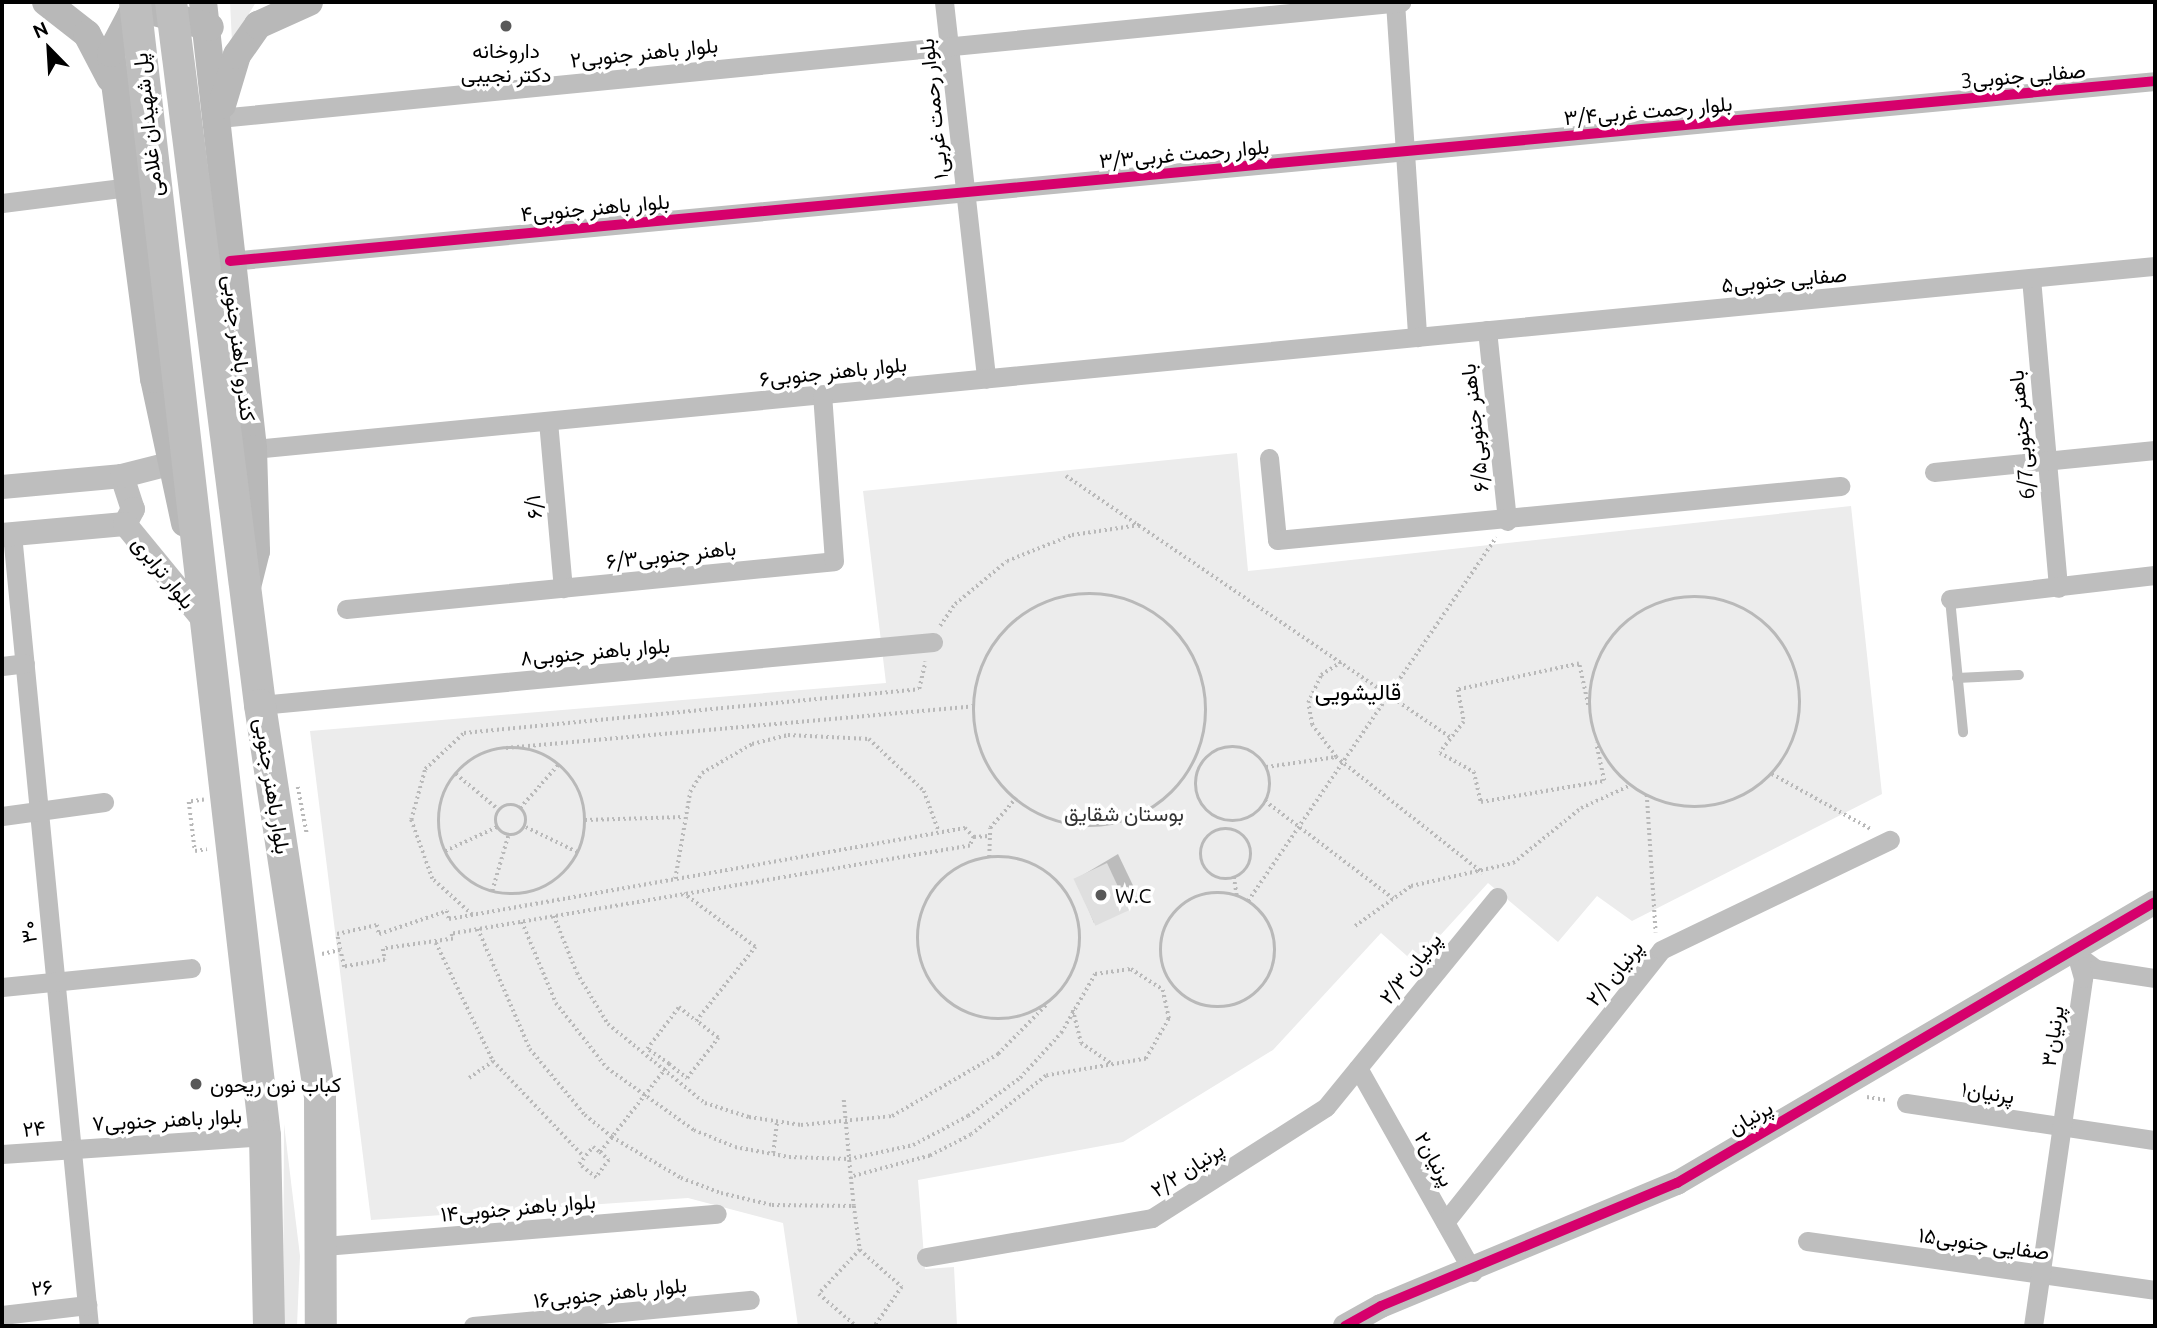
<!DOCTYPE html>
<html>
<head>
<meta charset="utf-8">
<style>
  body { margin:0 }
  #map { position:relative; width:2157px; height:1328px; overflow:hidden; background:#fff; font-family:Ubuntu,Vazirmatn,sans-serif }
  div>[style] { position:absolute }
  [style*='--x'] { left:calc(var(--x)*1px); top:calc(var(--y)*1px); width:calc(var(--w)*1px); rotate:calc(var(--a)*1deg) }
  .green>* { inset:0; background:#ececec }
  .shadow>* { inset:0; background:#0003 }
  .building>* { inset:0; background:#dfdfdf; transform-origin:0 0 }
  .path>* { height:3.5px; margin-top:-1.75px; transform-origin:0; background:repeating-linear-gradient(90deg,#b9b9b9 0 2px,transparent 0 5.5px) }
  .path>.ring { margin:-1.75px; padding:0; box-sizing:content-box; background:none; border:3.5px solid #b9b9b9; border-radius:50% }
  .service>* { height:10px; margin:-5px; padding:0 5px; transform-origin:5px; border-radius:5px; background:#bebebe }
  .minor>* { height:19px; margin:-9.5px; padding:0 9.5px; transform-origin:9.5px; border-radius:9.5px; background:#bebebe }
  .tertiary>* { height:24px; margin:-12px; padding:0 12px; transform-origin:12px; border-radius:12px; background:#bebebe }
  .secondary>* { height:28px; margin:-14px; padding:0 14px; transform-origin:14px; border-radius:14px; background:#b8b8b8 }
  .primary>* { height:32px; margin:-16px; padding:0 16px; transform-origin:16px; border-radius:16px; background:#bebebe }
  .cycleway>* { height:10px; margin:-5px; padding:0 5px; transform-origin:5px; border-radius:5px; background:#d6006c }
  .dots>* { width:19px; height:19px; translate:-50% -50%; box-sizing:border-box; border:4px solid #fff; border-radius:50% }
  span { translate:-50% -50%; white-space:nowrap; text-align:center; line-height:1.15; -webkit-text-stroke:7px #fff; paint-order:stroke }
  .poi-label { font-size:21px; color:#000 }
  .left { translate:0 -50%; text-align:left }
  .street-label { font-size:21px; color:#000 }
  .park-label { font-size:21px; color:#333 }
  .neighbourhood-label { font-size:23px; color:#000 }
  .frame { position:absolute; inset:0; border:4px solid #000; pointer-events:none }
  .north { position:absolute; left:14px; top:14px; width:70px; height:70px; -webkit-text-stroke:5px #fff; paint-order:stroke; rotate:336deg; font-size:19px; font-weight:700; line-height:28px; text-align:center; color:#000 }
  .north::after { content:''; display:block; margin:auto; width:24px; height:32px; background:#000; clip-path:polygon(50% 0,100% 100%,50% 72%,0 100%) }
</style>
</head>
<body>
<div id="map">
  <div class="green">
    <div style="clip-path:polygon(230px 2px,256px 2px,232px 42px)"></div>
    <div style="clip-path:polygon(1237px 453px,1248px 571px,1851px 506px,1882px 794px,1632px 921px,1597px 896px,1558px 942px,1488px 883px,1415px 963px,1381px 933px,1273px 1050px,1123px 1142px,918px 1180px,925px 1269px,954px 1267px,957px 1326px,798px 1326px,783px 1223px,688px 1198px,371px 1220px,310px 731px,886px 683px,863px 491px)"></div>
    <div style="clip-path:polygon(284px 1124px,300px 1256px,297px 1326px,283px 1326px)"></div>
  </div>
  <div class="shadow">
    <div style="clip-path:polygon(1118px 854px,1139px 898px,1094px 923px,1076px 879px)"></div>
  </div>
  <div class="building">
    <div style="left:1107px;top:863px;width:52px;height:37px;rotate:65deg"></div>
  </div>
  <div class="path">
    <div style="--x:1066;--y:476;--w:466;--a:34.2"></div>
    <div class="ring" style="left:974px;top:594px;width:228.5px;height:228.5px"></div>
    <div class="ring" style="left:1590px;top:597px;width:206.5px;height:206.5px"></div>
    <div style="--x:940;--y:626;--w:27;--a:-56"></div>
    <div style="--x:955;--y:604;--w:67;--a:-39.6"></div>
    <div style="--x:1007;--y:561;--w:70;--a:-21.8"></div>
    <div style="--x:1072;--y:535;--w:68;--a:-8.5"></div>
    <div style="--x:1588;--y:705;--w:42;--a:-102.4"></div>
    <div style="--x:1579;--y:664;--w:124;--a:167.9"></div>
    <div style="--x:1458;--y:690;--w:33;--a:79"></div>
    <div style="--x:1464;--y:722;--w:39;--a:128"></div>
    <div style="--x:1440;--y:753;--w:39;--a:29"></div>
    <div style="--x:1474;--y:772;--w:31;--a:77"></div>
    <div style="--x:1481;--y:802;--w:125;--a:-9.7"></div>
    <div style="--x:1604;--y:781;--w:39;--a:-102"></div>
    <div class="ring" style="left:1196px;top:747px;width:70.5px;height:70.5px"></div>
    <div style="--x:506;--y:748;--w:470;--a:-5.1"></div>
    <div class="ring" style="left:439px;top:748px;width:142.5px;height:142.5px"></div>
    <div style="--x:1336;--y:757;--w:40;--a:-127"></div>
    <div style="--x:1312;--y:725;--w:22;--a:-100"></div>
    <div style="--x:1308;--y:703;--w:31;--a:-65"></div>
    <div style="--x:1321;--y:675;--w:24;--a:-33"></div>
    <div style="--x:1266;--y:767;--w:71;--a:-8.1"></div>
    <div style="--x:1336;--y:757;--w:187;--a:38.3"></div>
    <div style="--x:456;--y:774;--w:56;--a:39.9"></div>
    <div style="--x:1772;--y:774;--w:113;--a:29.1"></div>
    <div style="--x:298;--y:787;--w:48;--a:79.2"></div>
    <div style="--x:1647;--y:795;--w:138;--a:86.3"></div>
    <div style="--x:204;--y:800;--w:15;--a:172"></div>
    <div style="--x:189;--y:802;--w:49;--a:83"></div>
    <div style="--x:195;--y:851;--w:12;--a:-9"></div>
    <div style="--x:1265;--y:801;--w:161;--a:37.2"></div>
    <div class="ring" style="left:496px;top:805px;width:26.5px;height:26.5px"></div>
    <div style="--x:520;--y:808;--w:57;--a:-48.5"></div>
    <div style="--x:585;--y:820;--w:99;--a:-1.7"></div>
    <div style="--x:526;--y:827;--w:57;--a:26.1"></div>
    <div class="ring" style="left:1201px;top:829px;width:46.5px;height:46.5px"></div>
    <div style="--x:974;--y:837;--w:15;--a:-4"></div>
    <div style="--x:445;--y:851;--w:57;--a:-24.8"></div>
    <div class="ring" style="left:918px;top:857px;width:158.5px;height:158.5px"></div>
    <div style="--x:989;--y:857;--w:29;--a:-88"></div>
    <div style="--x:990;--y:828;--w:40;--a:-49"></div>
    <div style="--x:1234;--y:877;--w:19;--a:81"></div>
    <div style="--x:675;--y:879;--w:88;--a:-80.2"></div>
    <div style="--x:690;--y:792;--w:22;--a:-58"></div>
    <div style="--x:702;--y:773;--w:58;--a:-30.1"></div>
    <div style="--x:752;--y:744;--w:37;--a:-14"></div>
    <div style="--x:788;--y:735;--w:81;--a:2.8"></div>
    <div style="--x:869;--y:739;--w:76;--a:43.4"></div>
    <div style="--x:924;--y:791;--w:44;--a:69.9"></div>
    <div style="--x:492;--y:891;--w:57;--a:-73.8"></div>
    <div class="ring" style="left:1161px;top:893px;width:110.5px;height:110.5px"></div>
    <div style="--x:1248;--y:901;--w:440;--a:-55.7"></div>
    <div style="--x:472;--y:915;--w:54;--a:-138"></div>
    <div style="--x:432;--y:879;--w:63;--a:-109.6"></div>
    <div style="--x:411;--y:820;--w:53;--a:-74.6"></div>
    <div style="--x:425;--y:769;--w:53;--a:-42.7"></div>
    <div style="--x:464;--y:733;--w:457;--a:-5.5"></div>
    <div style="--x:919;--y:689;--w:28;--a:-77"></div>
    <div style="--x:554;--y:916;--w:61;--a:68"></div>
    <div style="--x:577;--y:973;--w:60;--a:58.7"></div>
    <div style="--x:608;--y:1024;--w:125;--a:39.2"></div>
    <div style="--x:705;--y:1103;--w:46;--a:17.7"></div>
    <div style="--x:749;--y:1117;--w:53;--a:8.7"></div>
    <div style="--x:801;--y:1125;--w:91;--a:-5.6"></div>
    <div style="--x:892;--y:1116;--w:123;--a:-30.3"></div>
    <div style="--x:998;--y:1054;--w:70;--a:-45.6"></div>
    <div style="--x:522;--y:922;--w:88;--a:67.2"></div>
    <div style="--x:556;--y:1003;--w:83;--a:51.9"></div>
    <div style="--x:607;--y:1068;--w:107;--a:35.5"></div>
    <div style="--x:694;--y:1130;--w:44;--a:22.5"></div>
    <div style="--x:735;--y:1147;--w:55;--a:10.5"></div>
    <div style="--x:789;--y:1157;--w:60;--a:1.9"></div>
    <div style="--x:849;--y:1159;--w:66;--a:-12.3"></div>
    <div style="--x:913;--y:1145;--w:62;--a:-27.8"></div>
    <div style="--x:968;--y:1116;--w:64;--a:-36.2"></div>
    <div style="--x:1020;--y:1078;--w:61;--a:-47.7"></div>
    <div style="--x:1061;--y:1033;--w:68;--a:-60"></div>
    <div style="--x:1095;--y:974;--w:36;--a:-8"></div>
    <div style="--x:1131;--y:969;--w:38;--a:33"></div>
    <div style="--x:1163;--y:990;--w:30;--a:78"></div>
    <div style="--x:1169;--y:1019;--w:46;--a:119.9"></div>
    <div style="--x:1146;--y:1059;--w:101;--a:170.4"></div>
    <div style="--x:1046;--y:1076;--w:95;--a:141.8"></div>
    <div style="--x:971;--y:1135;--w:46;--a:152.9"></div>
    <div style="--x:930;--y:1156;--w:82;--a:165.1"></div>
    <div style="--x:851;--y:1177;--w:29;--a:84"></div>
    <div style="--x:1355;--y:926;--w:69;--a:-35.5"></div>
    <div style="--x:1411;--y:886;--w:105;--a:-12.7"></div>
    <div style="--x:1513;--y:863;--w:87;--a:-39"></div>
    <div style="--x:1581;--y:808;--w:55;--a:-24.7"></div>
    <div style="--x:478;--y:929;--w:131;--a:66.6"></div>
    <div style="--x:530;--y:1049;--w:86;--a:50.2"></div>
    <div style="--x:585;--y:1115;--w:35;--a:39"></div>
    <div style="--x:612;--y:1137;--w:80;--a:30.7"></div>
    <div style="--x:681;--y:1178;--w:43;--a:20.6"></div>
    <div style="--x:721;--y:1193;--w:52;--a:13.2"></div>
    <div style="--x:772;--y:1205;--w:82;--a:0.7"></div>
    <div style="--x:854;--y:1206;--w:44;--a:82.2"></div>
    <div style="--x:860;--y:1250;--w:60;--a:133"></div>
    <div style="--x:819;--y:1294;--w:49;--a:40.9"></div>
    <div style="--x:436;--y:943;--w:131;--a:64.2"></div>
    <div style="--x:493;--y:1061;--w:132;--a:46.5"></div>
    <div style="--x:322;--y:954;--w:18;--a:-13"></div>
    <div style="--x:340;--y:950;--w:16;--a:-101"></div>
    <div style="--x:337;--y:934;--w:41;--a:-12.7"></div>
    <div style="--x:377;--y:925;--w:9;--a:77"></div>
    <div style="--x:379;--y:934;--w:72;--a:-18.7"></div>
    <div style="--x:447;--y:911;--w:8;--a:76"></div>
    <div style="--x:449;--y:919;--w:524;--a:-10"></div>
    <div style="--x:965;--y:828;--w:13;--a:45"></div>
    <div style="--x:974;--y:837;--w:10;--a:114"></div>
    <div style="--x:970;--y:846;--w:525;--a:170.36"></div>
    <div style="--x:452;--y:934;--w:5;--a:79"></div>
    <div style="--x:453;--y:939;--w:71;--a:171.9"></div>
    <div style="--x:383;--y:949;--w:11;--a:80"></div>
    <div style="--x:385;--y:960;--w:42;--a:170.3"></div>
    <div style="--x:344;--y:967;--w:17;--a:-103"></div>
    <div style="--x:1073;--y:1010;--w:34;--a:76"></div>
    <div style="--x:1081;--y:1043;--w:37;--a:34"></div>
    <div style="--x:669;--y:1064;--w:23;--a:38"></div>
    <div style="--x:687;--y:1078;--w:51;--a:-52.2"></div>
    <div style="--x:718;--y:1038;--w:28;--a:-142"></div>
    <div style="--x:469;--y:1078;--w:29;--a:-35"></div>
    <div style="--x:1867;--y:1097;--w:20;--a:9"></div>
    <div style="--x:844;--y:1100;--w:77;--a:84.8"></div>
    <div style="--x:600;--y:1152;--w:12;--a:42"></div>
    <div style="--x:609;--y:1160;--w:22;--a:126"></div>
    <div style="--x:596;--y:1178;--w:22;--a:-141"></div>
    <div style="--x:579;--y:1164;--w:22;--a:-51"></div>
    <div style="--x:593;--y:1147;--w:9;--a:36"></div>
    <div style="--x:600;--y:1152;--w:112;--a:-51.9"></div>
    <div style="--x:669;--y:1064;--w:27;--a:-146"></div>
    <div style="--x:647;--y:1049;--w:53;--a:-52.7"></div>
    <div style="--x:679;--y:1007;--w:22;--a:39"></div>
    <div style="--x:696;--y:1021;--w:95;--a:-51.4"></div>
    <div style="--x:755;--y:947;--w:89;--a:-143.3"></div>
    <div style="--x:773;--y:1153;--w:32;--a:-83"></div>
    <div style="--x:860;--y:1250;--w:56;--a:41.4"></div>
    <div style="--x:902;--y:1287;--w:47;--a:124.7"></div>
  </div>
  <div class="service">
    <div style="--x:1950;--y:599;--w:134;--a:84.4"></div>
    <div style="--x:1957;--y:678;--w:62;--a:-2.8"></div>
  </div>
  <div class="minor">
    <div style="--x:944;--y:2;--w:379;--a:83.6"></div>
    <div style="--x:1395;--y:2;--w:336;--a:86.2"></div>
    <div style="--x:219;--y:118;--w:1188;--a:-5.6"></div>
    <div style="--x:2;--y:203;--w:127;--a:-7.2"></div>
    <div style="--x:230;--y:261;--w:1933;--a:-5.34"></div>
    <div style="--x:2031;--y:278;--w:311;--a:85"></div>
    <div style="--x:1487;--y:330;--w:192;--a:84"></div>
    <div style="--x:548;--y:421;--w:168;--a:84.9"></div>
    <div style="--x:253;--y:449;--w:1911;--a:-5.5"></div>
    <div style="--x:1269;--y:458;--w:82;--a:84.4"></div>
    <div style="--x:1277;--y:540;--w:566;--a:-5.48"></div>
    <div style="--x:1934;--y:472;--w:222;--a:-5.7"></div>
    <div style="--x:12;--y:534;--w:796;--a:84.45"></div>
    <div style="--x:1950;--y:599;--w:206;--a:-6.7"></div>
    <div style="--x:346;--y:609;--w:490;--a:-5.6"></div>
    <div style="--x:834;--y:561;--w:166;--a:-94.1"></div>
    <div style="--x:2;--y:666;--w:23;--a:-7"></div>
    <div style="--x:260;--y:705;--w:676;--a:-5.35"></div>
    <div style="--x:2;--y:816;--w:103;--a:-7.8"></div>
    <div style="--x:2076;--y:954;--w:25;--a:37"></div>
    <div style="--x:2096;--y:969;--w:60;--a:8.7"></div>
    <div style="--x:2;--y:987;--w:190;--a:-5.7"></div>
    <div style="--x:1358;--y:1068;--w:234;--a:60.6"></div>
    <div style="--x:1906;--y:1103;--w:252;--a:8.5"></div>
    <div style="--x:2;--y:1154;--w:264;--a:-3.9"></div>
    <div style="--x:1445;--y:1222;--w:347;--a:-51.5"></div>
    <div style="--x:1661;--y:950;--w:254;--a:-25.7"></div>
    <div style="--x:1807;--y:1241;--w:351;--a:8"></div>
    <div style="--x:324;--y:1246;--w:394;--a:-4.7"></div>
    <div style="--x:926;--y:1257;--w:229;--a:-9.8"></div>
    <div style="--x:1152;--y:1218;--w:206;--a:-32.5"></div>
    <div style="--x:1326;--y:1107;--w:271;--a:-50.8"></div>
    <div style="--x:2;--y:1315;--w:86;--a:-6.7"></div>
    <div style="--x:473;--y:1326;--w:278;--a:-5.4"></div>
    <div style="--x:2033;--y:1326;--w:352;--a:-81.8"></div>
    <div style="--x:2083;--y:978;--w:25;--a:-106"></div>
  </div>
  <div class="tertiary">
    <div style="--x:122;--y:476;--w:35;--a:72"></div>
    <div style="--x:133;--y:509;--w:17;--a:118"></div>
    <div style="--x:2;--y:487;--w:121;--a:-5.2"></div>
    <div style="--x:122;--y:476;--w:49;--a:-14.3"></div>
    <div style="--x:2;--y:535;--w:123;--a:-5.1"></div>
    <div style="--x:125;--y:524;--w:122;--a:50.7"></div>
    <div style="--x:1345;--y:1326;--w:41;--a:-29.1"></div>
    <div style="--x:1381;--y:1306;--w:321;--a:-22.6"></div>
    <div style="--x:1677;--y:1183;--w:554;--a:-30.45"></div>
  </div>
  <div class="secondary">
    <div style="--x:46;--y:2;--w:52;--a:38"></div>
    <div style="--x:87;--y:34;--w:50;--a:62.4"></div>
    <div style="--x:203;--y:2;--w:450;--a:83.6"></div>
    <div style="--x:253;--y:449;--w:102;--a:88.3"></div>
    <div style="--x:256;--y:551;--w:36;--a:104"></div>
    <div style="--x:222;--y:105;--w:52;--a:-73.3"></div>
    <div style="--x:237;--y:55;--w:37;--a:-55"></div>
    <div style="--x:258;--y:25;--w:56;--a:-24.3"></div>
    <div style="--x:185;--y:523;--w:147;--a:-102.1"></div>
    <div style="--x:154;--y:379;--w:329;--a:-97.5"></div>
    <div style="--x:111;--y:53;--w:43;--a:-62.2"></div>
    <div style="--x:131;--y:15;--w:17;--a:-17"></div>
    <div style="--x:147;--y:10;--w:65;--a:15.1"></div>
  </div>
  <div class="primary">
    <div style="--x:135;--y:2;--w:1141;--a:83.46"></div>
    <div style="--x:265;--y:1136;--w:190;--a:88.8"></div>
    <div style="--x:171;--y:2;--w:709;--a:82.78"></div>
    <div style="--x:260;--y:705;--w:396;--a:81.3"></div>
    <div style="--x:320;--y:1096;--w:230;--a:89.8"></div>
  </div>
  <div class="cycleway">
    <div style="--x:230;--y:261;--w:1933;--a:-5.34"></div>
    <div style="--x:1345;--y:1326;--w:41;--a:-29.1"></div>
    <div style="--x:1381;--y:1306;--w:321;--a:-22.6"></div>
    <div style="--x:1677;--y:1183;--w:554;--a:-30.45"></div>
  </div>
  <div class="dots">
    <div style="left:506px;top:26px;background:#595959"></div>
    <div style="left:1101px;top:895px;background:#595959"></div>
    <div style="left:196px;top:1084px;background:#595959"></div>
  </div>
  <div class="poi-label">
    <span style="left:506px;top:62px">داروخانه<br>دکتر نجیبی</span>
    <span class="left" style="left:1115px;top:895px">W.C</span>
    <span class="left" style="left:210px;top:1084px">کباب نون ریحون</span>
  </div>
  <div class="street-label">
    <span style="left:644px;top:52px;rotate:-6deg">بلوار باهنر جنوبی۲</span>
    <span style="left:2023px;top:75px;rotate:-5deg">3صفایی جنوبی</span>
    <span style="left:933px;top:109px;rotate:-96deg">بلوار رحمت غربی۱</span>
    <span style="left:1648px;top:110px;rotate:-5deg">بلوار رحمت غربی۳/۴</span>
    <span style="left:147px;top:125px;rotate:-96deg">پل شهیدان غلامی</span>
    <span style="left:1184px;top:153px;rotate:-5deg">بلوار رحمت غربی۳/۳</span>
    <span style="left:595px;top:207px;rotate:-5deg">بلوار باهنر جنوبی۴</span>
    <span style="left:1784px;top:279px;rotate:-5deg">صفایی جنوبی۵</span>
    <span style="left:240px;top:348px;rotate:83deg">کندرو باهنر جنوبی</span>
    <span style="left:833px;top:371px;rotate:-6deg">بلوار باهنر جنوبی۶</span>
    <span style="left:1474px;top:428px;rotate:-96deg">باهنر جنوبی۶/۵</span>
    <span style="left:2021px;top:435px;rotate:-95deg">6/7باهنر جنوبی</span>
    <span style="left:533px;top:507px;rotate:-95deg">۶/۱</span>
    <span style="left:671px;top:554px;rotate:-6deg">۶/۳باهنر جنوبی</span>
    <span style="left:164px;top:572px;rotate:51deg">بلوار ترابری</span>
    <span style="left:595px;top:651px;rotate:-5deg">۸بلوار باهنر جنوبی</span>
    <span style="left:273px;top:786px;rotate:81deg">بلوار باهنر جنوبی</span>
    <span style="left:28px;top:932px;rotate:-96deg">۳۰</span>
    <span style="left:1410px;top:968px;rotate:-51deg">پرنیان ۲/۳</span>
    <span style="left:1614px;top:973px;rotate:-51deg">پرنیان ۲/۱</span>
    <span style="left:2052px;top:1036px;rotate:-82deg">پرنیان۳</span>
    <span style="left:1988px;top:1092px;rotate:8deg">پرنیان۱</span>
    <span style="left:1750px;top:1117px;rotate:-30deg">پرنیان</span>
    <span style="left:167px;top:1119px;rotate:-3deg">بلوار باهنر جنوبی۷</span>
    <span style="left:34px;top:1128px;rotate:-6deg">۲۴</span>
    <span style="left:1435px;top:1159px;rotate:61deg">پرنیان۲</span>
    <span style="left:1187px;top:1169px;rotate:-33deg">پرنیان ۲/۲</span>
    <span style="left:518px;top:1207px;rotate:-5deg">بلوار باهنر جنوبی۱۴</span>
    <span style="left:1984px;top:1243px;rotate:8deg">صفایی جنوبی۱۵</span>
    <span style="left:42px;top:1287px;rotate:-6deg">۲۶</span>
    <span style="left:610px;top:1292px;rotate:-6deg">بلوار باهنر جنوبی۱۶</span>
  </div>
  <div class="park-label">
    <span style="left:1124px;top:813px">بوستان شقایق</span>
  </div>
  <div class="neighbourhood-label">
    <span style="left:1358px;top:692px">قالیشویی</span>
  </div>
  <div class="frame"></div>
  <div class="north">N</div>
</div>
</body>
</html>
